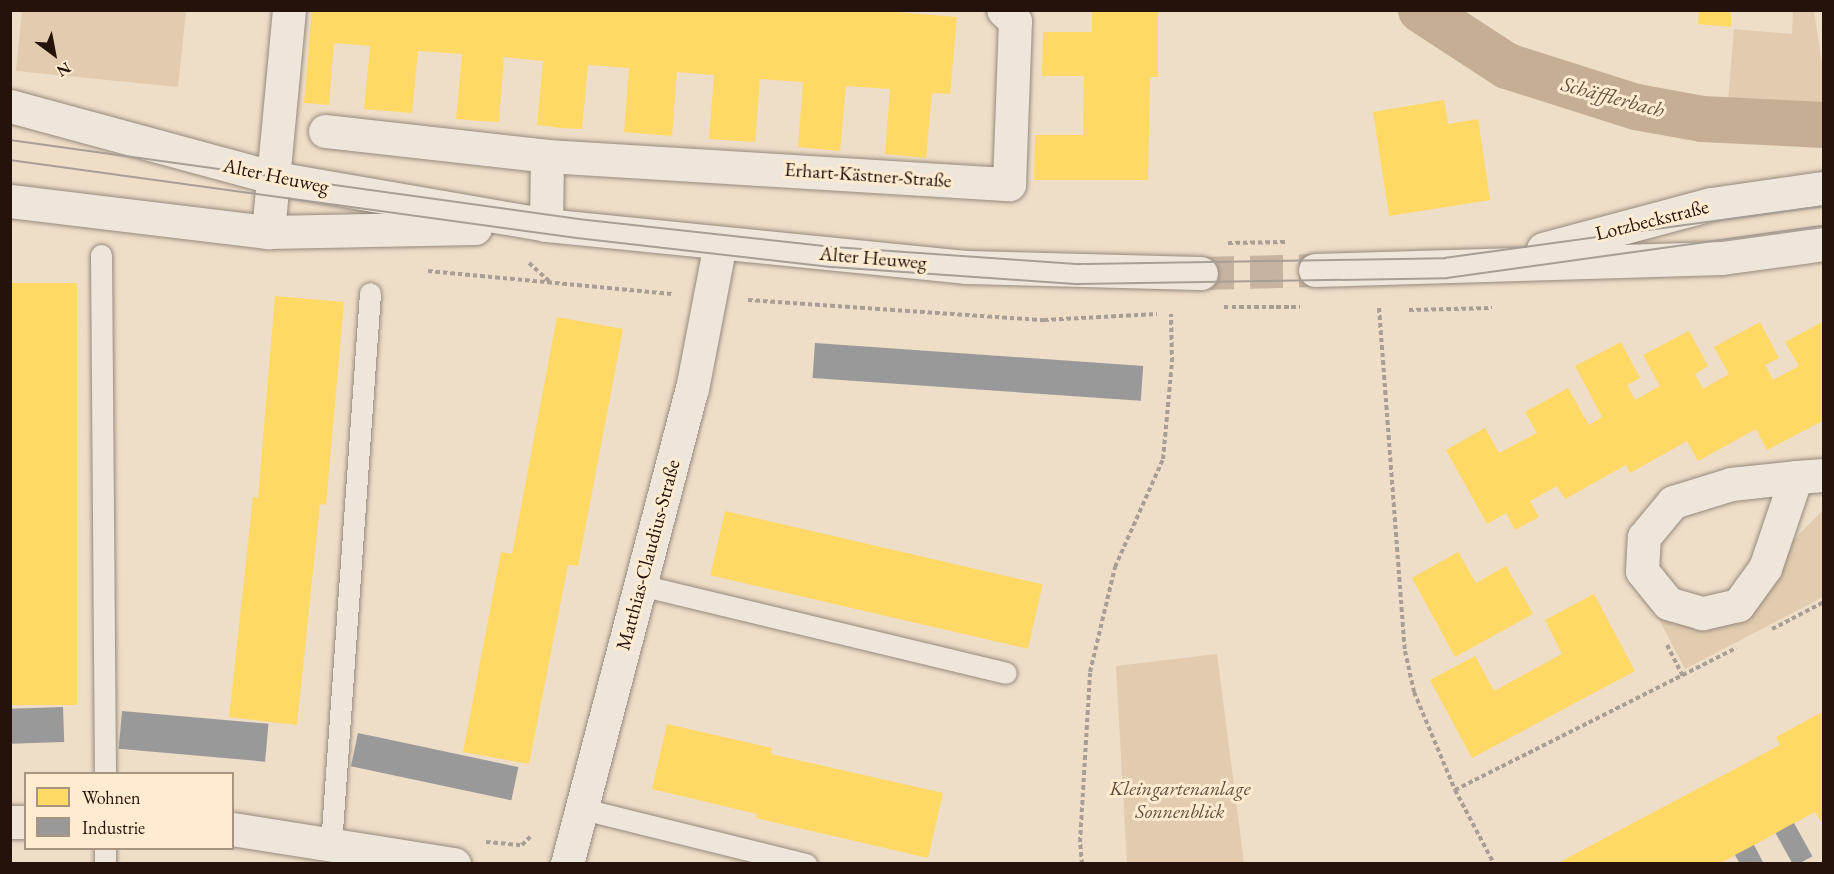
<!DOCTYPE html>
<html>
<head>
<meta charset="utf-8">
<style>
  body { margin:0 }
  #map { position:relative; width:1834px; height:874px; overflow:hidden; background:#eeddc7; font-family:"EB Garamond",serif }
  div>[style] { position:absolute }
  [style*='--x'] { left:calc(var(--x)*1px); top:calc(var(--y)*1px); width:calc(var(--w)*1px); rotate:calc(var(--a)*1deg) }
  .green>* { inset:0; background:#e2cbae }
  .homes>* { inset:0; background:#ffd966; transform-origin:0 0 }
  .industry>* { inset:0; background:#999; transform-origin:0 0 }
  .canal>* { height:46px; margin:-23px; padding:0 23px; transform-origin:23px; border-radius:23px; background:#c5ae93 }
  .tertiary-tunnel>* { height:33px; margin-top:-16.5px; transform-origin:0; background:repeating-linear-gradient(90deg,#c6b4a1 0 33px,transparent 0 49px) }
  .path>* { height:4px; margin-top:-2px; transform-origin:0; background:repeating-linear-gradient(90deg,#a79f96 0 4.5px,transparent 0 7.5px) }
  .roads { filter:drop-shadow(0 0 2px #968a7e) drop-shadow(0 0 2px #968a7e) }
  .service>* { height:21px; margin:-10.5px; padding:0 10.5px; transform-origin:10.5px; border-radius:10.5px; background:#efe6db }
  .minor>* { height:33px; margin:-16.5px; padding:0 16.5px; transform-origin:16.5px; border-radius:16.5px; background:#efe6db }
  .tertiary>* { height:33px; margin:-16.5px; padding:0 16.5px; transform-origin:16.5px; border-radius:16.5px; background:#efe6db }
  .tram>* { height:1.5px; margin:-0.75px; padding:0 0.75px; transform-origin:0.75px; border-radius:0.75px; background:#a79f96 }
  span { translate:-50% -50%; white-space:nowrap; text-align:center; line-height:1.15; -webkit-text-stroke:6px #feebd0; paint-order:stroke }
  .street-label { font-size:20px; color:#24120b }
  .park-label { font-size:20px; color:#634e3d; font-style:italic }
  .water-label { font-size:21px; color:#654f3e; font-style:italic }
  .frame { position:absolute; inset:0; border:12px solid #24120b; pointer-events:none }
  .legend { position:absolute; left:24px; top:772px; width:210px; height:78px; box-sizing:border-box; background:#feebd0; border:2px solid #a79481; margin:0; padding:8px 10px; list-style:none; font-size:18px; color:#24120b }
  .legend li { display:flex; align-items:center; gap:12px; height:30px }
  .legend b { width:30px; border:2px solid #a79481 }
  .north { position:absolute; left:24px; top:24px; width:60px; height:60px; -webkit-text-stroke:4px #feebd0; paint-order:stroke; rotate:148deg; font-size:16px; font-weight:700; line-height:24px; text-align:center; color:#24120b }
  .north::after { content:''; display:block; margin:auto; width:21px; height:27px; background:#24120b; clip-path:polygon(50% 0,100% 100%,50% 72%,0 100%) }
</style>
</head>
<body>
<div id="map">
  <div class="green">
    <div style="clip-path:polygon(22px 11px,186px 11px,178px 87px,16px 71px)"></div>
    <div style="clip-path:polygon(1793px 11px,1814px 11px,1823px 70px,1823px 105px,1728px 101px,1734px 29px,1792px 34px)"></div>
    <div style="clip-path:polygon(1823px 510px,1823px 597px,1685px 669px,1653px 608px,1709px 626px)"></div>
    <div style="clip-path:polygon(1217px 654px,1244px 863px,1127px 863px,1116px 666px)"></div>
  </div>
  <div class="homes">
    <div style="clip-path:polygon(312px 10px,870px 10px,957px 17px,950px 94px,932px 93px,926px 158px,885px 154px,890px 89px,846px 86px,840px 151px,798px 147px,803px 82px,760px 79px,755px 142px,709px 139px,714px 75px,677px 72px,672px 136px,624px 132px,629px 68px,588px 65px,582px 129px,561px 128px,537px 125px,543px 61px,504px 57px,499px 122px,479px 121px,456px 119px,462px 54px,418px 51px,412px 113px,389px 111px,364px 109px,370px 46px,334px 43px,329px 105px,304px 103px)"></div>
    <div style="clip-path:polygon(1092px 10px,1158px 10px,1158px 77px,1150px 77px,1148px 180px,1034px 180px,1035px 135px,1083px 135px,1084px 76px,1042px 76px,1043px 32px,1092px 32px)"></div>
    <div style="clip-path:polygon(1699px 10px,1731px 10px,1731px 27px,1698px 24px)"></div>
    <div style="clip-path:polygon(1444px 100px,1448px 124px,1478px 119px,1490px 200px,1389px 216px,1373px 112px)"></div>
    <div style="left:77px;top:283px;width:422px;height:67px;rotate:90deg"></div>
    <div style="clip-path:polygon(275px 296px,344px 302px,326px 505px,320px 504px,297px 725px,229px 717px,253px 497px,258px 498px)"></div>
    <div style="clip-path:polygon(557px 317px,623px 329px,578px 566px,568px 565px,529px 764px,463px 752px,501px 552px,512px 554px)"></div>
    <div style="clip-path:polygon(1824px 321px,1824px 420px,1767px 450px,1756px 429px,1698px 461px,1687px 441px,1630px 473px,1626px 465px,1565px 499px,1557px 486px,1530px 501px,1539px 517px,1515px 530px,1506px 513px,1487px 524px,1446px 450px,1485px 428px,1499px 453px,1537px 433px,1525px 412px,1568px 388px,1589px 425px,1602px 417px,1575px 366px,1621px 342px,1640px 378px,1627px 385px,1635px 400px,1660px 386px,1643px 355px,1689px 331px,1708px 366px,1695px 374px,1703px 389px,1729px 374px,1714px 347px,1760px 322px,1779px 358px,1765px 365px,1773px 380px,1799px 366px,1785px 342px)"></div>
    <div style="left:725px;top:511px;width:326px;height:66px;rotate:13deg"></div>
    <div style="clip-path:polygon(1458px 552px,1476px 583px,1506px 566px,1533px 614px,1455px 657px,1412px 578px)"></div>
    <div style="clip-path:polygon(1594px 594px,1635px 671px,1472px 758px,1430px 680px,1475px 656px,1494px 691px,1562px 654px,1545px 620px)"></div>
    <div style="clip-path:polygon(1824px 711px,1824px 826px,1815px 812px,1719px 864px,1556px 864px,1780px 745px,1776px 737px)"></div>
    <div style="clip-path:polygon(667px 724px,772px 748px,771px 754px,943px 793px,928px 858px,756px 818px,757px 814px,652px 789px)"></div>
  </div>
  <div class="industry">
    <div style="left:815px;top:343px;width:329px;height:35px;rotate:4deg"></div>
    <div style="left:63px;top:707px;width:35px;height:53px;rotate:88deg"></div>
    <div style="left:122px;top:711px;width:147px;height:38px;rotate:5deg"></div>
    <div style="left:358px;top:733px;width:164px;height:34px;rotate:12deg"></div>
    <div style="left:1794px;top:823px;width:38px;height:21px;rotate:61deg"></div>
    <div style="clip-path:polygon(1754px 845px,1764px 864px,1740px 864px,1735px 855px)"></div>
  </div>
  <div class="canal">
    <div style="--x:1421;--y:10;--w:103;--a:33.1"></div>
    <div style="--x:1507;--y:66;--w:135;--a:17.6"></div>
    <div style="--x:1636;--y:107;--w:67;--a:10.3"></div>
    <div style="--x:1702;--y:119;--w:122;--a:2.8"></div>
  </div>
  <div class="tertiary-tunnel">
    <div style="--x:1201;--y:273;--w:114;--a:-1.5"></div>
  </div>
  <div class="path">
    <div style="--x:1228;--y:243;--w:58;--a:-1"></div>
    <div style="--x:529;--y:263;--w:28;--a:42"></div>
    <div style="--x:428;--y:271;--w:245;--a:5.4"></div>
    <div style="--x:748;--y:300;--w:297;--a:3.9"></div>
    <div style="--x:1044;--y:320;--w:113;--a:-3"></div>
    <div style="--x:1224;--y:307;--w:76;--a:0"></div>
    <div style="--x:1379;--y:308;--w:344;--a:85.7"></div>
    <div style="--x:1405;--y:651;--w:42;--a:77.6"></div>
    <div style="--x:1414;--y:692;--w:106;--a:67.3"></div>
    <div style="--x:1455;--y:790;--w:84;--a:62.2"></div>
    <div style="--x:1409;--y:310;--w:83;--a:-1.4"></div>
    <div style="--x:1772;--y:629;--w:59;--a:-27.4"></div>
    <div style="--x:1667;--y:645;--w:35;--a:63"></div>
    <div style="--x:1455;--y:790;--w:315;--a:-26.8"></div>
    <div style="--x:486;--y:842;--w:36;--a:5"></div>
    <div style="--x:522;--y:845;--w:14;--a:-45"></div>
    <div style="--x:1082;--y:864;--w:22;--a:-95"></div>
    <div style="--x:1080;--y:842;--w:170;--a:-86.6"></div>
    <div style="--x:1090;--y:672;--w:108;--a:-76.6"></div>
    <div style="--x:1115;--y:567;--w:118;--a:-66"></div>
    <div style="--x:1163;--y:459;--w:97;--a:-84.7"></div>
    <div style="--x:1172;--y:362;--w:48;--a:-91.2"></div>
  </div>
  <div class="roads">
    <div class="service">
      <div style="--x:101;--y:255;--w:519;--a:89.56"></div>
      <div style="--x:640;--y:585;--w:376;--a:13.5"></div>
      <div style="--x:583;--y:809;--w:230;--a:13.9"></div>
      <div style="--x:331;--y:845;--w:553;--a:-85.96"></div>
      <div style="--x:105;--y:848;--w:16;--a:90"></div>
    </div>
    <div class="minor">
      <div style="--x:325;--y:131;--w:223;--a:6.4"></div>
      <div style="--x:547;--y:156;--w:463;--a:3.5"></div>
      <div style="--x:1009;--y:184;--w:163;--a:-87.9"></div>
      <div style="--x:1015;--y:21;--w:16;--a:-137"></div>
      <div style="--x:546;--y:225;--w:69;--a:-89.2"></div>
      <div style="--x:268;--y:232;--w:223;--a:-84.6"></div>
      <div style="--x:1796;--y:477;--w:96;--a:108.8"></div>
      <div style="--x:1765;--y:568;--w:46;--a:126.1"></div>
      <div style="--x:1738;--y:605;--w:37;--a:167"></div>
      <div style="--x:1702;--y:613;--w:35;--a:-164"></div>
      <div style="--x:1668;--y:603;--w:41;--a:-129.1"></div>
      <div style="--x:1642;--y:571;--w:34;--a:-87"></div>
      <div style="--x:1644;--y:537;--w:45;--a:-50.4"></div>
      <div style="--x:1673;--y:502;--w:61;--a:-17.2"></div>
      <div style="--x:1731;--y:484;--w:65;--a:-6.1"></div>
      <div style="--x:1796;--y:477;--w:28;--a:-4"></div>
      <div style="--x:10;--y:822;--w:16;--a:0"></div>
      <div style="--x:232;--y:829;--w:225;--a:9"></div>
      <div style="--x:567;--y:864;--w:491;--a:-75.3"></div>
      <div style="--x:692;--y:389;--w:148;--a:-79.1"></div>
    </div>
    <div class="tertiary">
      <div style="--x:10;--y:106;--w:275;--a:15.2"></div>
      <div style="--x:275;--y:178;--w:275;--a:9.8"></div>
      <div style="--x:546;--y:225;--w:422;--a:5.7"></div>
      <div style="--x:966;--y:267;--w:235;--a:1.5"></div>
      <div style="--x:10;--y:201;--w:260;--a:6.9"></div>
      <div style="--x:268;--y:232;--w:207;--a:-1.1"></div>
      <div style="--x:1543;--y:249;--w:174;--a:-15"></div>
      <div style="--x:1711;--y:204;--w:114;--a:-8.1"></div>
      <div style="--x:1315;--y:270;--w:407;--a:-1.7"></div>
      <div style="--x:1722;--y:258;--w:103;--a:-7.8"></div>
    </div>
  </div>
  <div class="tram">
    <div style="--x:10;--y:140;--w:574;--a:7.9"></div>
    <div style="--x:579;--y:219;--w:257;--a:6.3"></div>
    <div style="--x:834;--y:247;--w:246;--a:4"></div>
    <div style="--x:1079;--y:264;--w:366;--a:-0.9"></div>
    <div style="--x:1445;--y:258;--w:383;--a:-7.8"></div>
    <div style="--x:10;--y:160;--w:572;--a:7.83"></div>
    <div style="--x:577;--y:238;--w:257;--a:6.5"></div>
    <div style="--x:832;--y:267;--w:247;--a:4"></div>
    <div style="--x:1078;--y:284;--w:369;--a:-0.9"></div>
    <div style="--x:1447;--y:278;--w:381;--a:-7.9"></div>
  </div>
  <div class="street-label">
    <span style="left:868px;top:175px;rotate:4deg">Erhart-Kästner-Straße</span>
    <span style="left:276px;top:176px;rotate:12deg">Alter Heuweg</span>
    <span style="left:1652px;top:220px;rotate:-14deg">Lotzbeckstraße</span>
    <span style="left:873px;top:258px;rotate:5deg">Alter Heuweg</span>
    <span style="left:648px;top:555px;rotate:-75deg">Matthias-Claudius-Straße</span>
  </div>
  <div class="park-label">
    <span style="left:1180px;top:800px">Kleingartenanlage<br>Sonnenblick</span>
  </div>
  <div class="water-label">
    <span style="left:1613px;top:97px;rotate:15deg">Schäfflerbach</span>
  </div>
  <div class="frame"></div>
  <ul class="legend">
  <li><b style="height:16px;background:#ffd966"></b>Wohnen</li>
  <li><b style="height:16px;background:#999"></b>Industrie</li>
  </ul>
  <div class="north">N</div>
</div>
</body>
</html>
